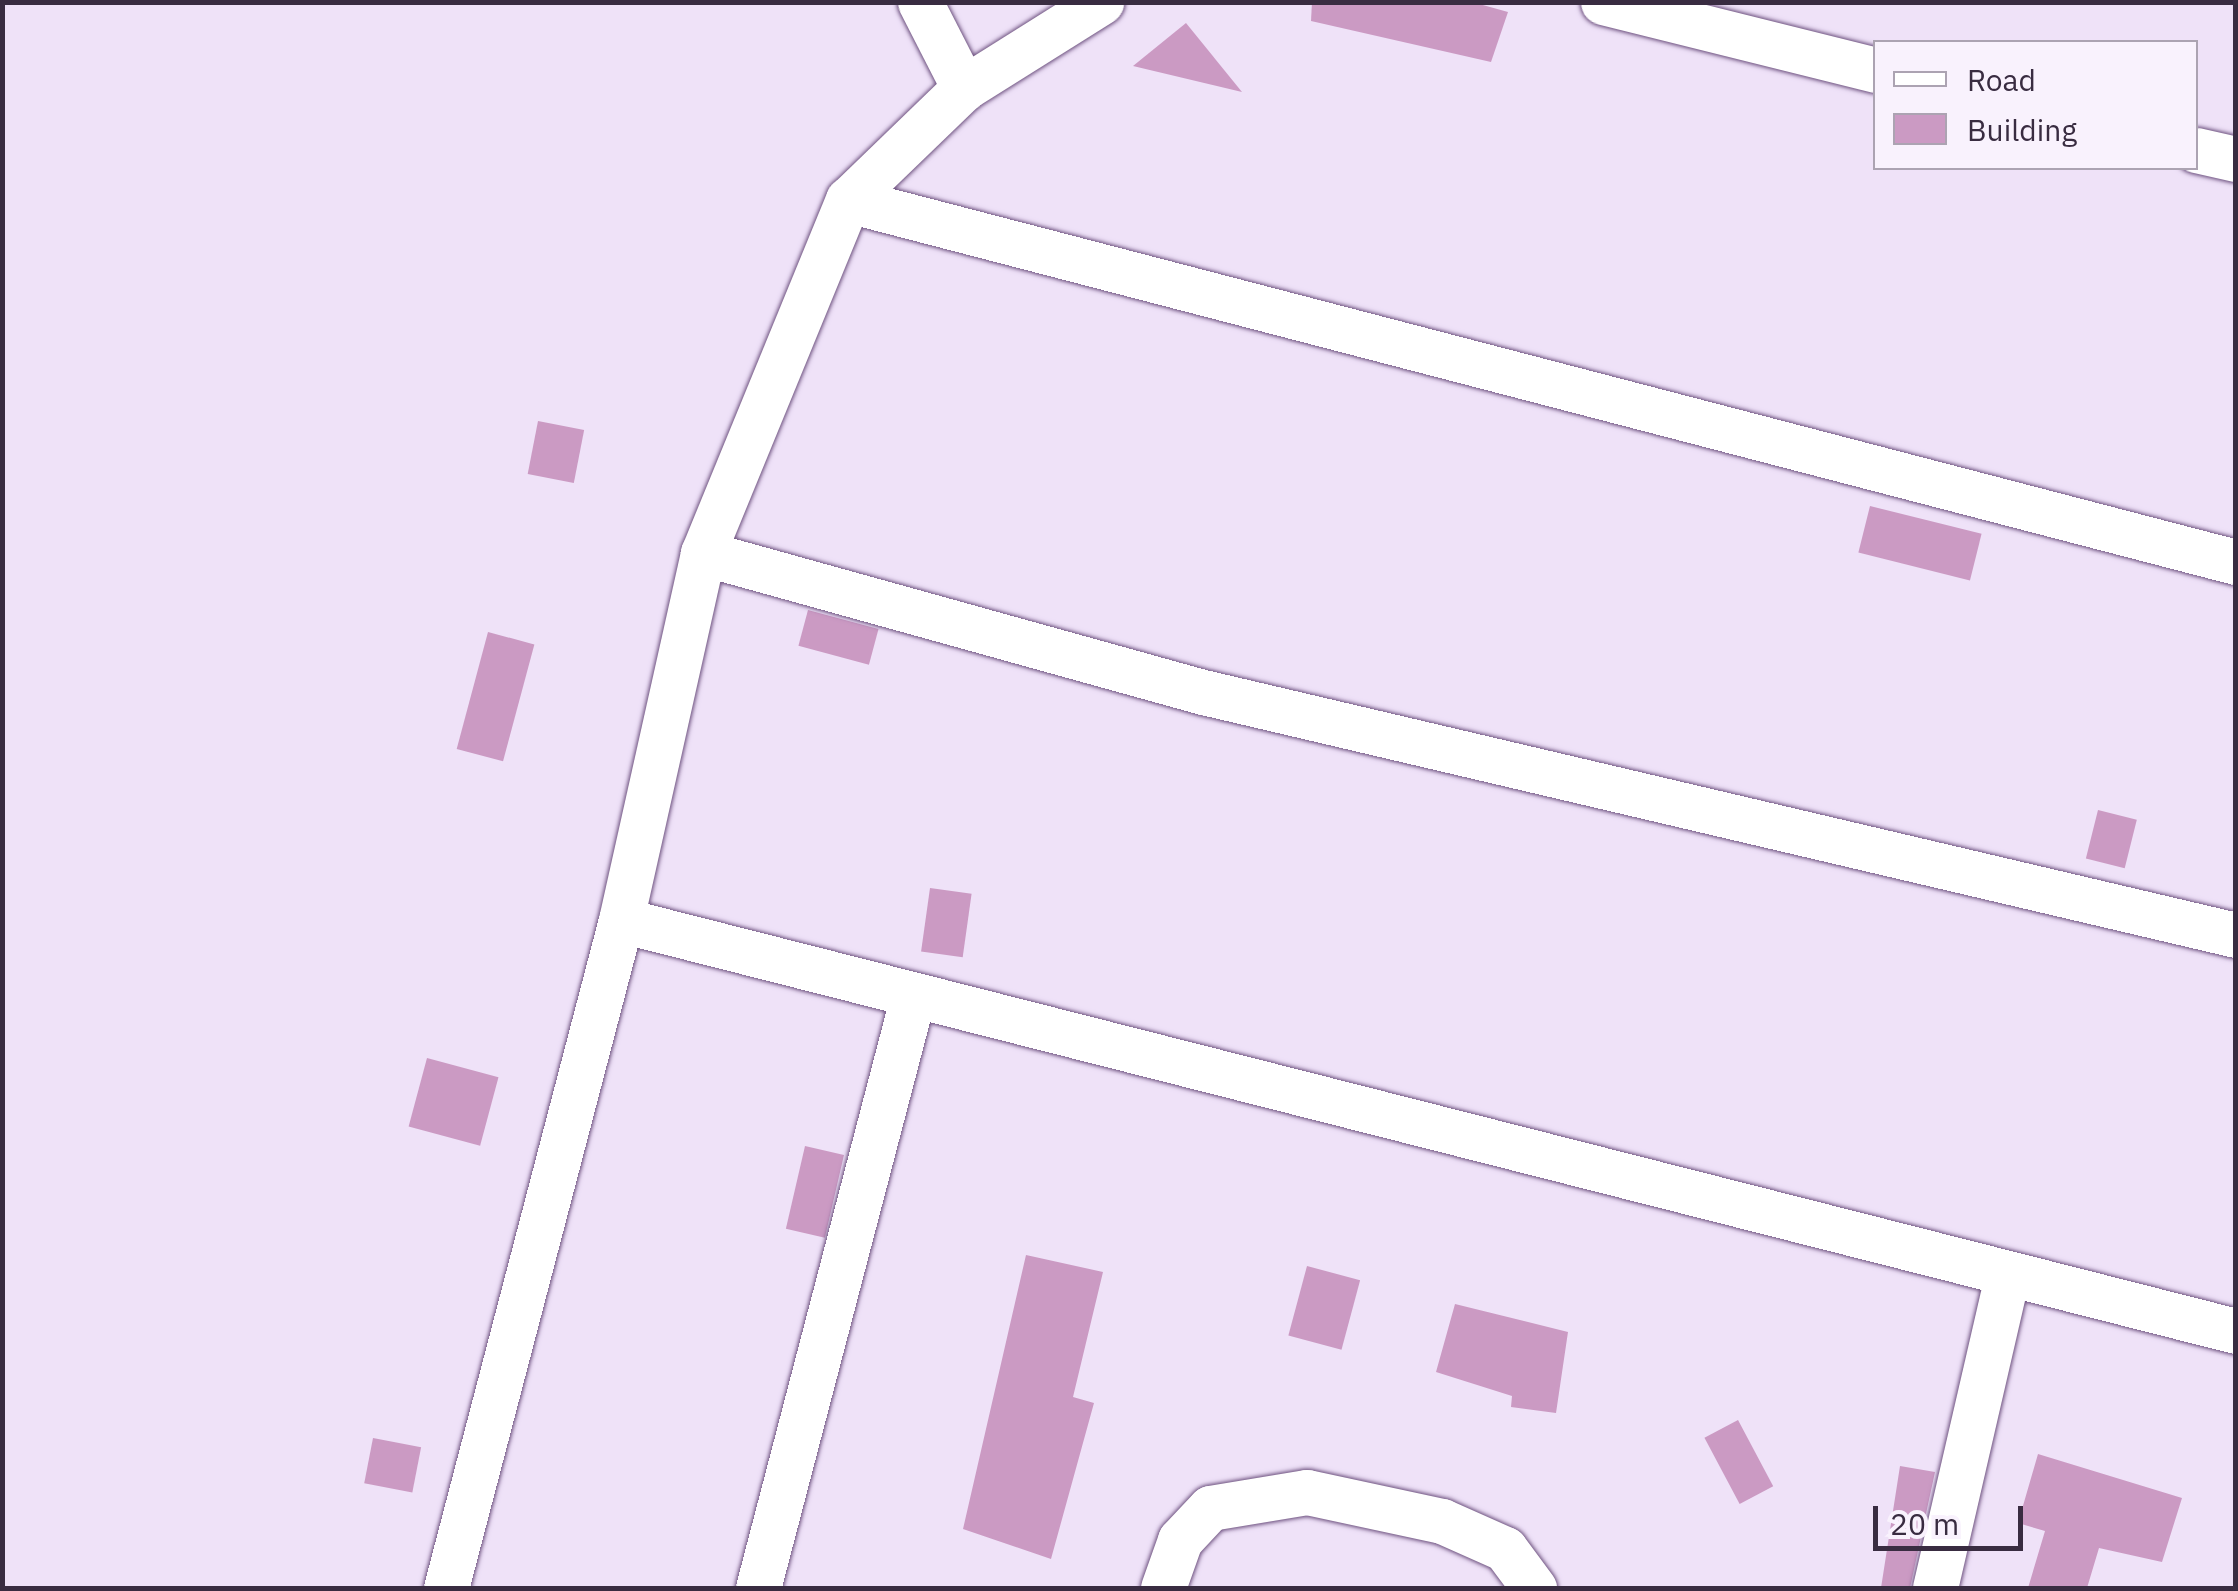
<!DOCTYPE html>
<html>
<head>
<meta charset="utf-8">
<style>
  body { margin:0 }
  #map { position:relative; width:2238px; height:1591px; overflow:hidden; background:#efe2f8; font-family:"IBM Plex Sans",sans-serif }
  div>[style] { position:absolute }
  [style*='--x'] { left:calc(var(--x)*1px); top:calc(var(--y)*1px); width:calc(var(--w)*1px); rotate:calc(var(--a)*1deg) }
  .building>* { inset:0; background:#cb9ac3; transform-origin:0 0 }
  .roads { filter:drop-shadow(0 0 2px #6e5280) drop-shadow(0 0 2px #6e5280) }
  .street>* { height:45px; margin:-22.5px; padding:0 22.5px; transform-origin:22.5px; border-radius:22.5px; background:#fff }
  span { translate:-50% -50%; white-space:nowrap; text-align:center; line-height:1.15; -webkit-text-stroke:8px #f9f2fd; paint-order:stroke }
  .frame { position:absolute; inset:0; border:5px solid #392c41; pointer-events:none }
  .legend { position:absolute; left:1873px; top:40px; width:325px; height:130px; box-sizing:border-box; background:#f9f2fd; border:2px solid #aca3b2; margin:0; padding:12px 18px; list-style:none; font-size:30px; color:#392c41 }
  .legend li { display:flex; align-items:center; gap:20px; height:50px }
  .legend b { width:50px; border:2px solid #aca3b2 }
  .scale { position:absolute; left:1873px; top:1506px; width:150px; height:45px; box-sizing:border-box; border:5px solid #392c41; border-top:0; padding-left:12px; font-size:30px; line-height:35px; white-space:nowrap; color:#392c41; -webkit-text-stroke:8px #f9f2fd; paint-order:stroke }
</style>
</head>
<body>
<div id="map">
  <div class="building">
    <div style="clip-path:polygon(1312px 2px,1472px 2px,1508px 12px,1491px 62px,1311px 21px)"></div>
    <div style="clip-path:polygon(1186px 23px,1242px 92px,1133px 66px)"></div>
    <div style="left:538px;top:421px;width:47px;height:54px;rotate:11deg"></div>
    <div style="left:1870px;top:506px;width:115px;height:48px;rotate:14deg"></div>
    <div style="left:808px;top:610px;width:73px;height:37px;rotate:15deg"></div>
    <div style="left:488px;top:632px;width:48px;height:121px;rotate:15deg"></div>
    <div style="left:2098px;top:810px;width:40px;height:50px;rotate:14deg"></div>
    <div style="left:930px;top:888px;width:42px;height:64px;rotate:8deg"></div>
    <div style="left:427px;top:1058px;width:74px;height:71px;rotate:15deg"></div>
    <div style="left:805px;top:1146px;width:40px;height:85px;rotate:13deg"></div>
    <div style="clip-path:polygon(1026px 1255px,1103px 1272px,1073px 1397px,1094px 1403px,1051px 1559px,963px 1529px)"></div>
    <div style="left:1307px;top:1266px;width:55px;height:72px;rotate:15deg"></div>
    <div style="clip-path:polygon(1455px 1304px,1568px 1332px,1556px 1413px,1511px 1407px,1512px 1396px,1436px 1372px)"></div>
    <div style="left:1738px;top:1420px;width:75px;height:38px;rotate:62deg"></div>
    <div style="left:373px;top:1438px;width:49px;height:46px;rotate:11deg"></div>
    <div style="clip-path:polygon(2038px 1454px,2182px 1498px,2162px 1562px,2099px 1548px,2087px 1588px,2028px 1588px,2045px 1531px,2018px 1523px)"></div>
    <div style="clip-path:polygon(1900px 1466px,1935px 1472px,1910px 1588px,1881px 1588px)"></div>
  </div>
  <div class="roads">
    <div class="street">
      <div style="--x:920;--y:2;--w:97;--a:62.9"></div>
      <div style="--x:1603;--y:2;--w:281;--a:14"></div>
      <div style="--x:2196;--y:150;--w:41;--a:12.7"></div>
      <div style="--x:848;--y:200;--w:1434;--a:14.62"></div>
      <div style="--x:703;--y:553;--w:519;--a:15.54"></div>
      <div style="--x:1203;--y:692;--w:1061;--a:13.24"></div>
      <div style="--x:621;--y:920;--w:1666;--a:14.28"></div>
      <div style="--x:446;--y:1588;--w:691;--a:-75.32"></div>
      <div style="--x:621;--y:920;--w:376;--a:-77.4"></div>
      <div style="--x:703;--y:553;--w:382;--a:-67.7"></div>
      <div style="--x:848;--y:200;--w:161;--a:-44"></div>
      <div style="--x:964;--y:88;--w:162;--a:-32.1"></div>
      <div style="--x:758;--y:1588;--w:612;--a:-75.33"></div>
      <div style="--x:1163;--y:1588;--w:51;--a:-70.5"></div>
      <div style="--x:1180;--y:1540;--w:44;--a:-46.8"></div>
      <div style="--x:1210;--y:1508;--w:98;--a:-9.4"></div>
      <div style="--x:1307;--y:1492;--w:138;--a:12.1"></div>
      <div style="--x:1442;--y:1521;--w:69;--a:24"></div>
      <div style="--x:1505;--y:1549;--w:49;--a:53.4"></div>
      <div style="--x:1935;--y:1588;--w:319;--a:-77"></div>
    </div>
  </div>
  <div class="frame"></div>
  <ul class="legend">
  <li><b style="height:12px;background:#fff"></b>Road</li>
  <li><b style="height:28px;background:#cb9ac3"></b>Building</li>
  </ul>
  <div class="scale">20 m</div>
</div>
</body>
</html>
